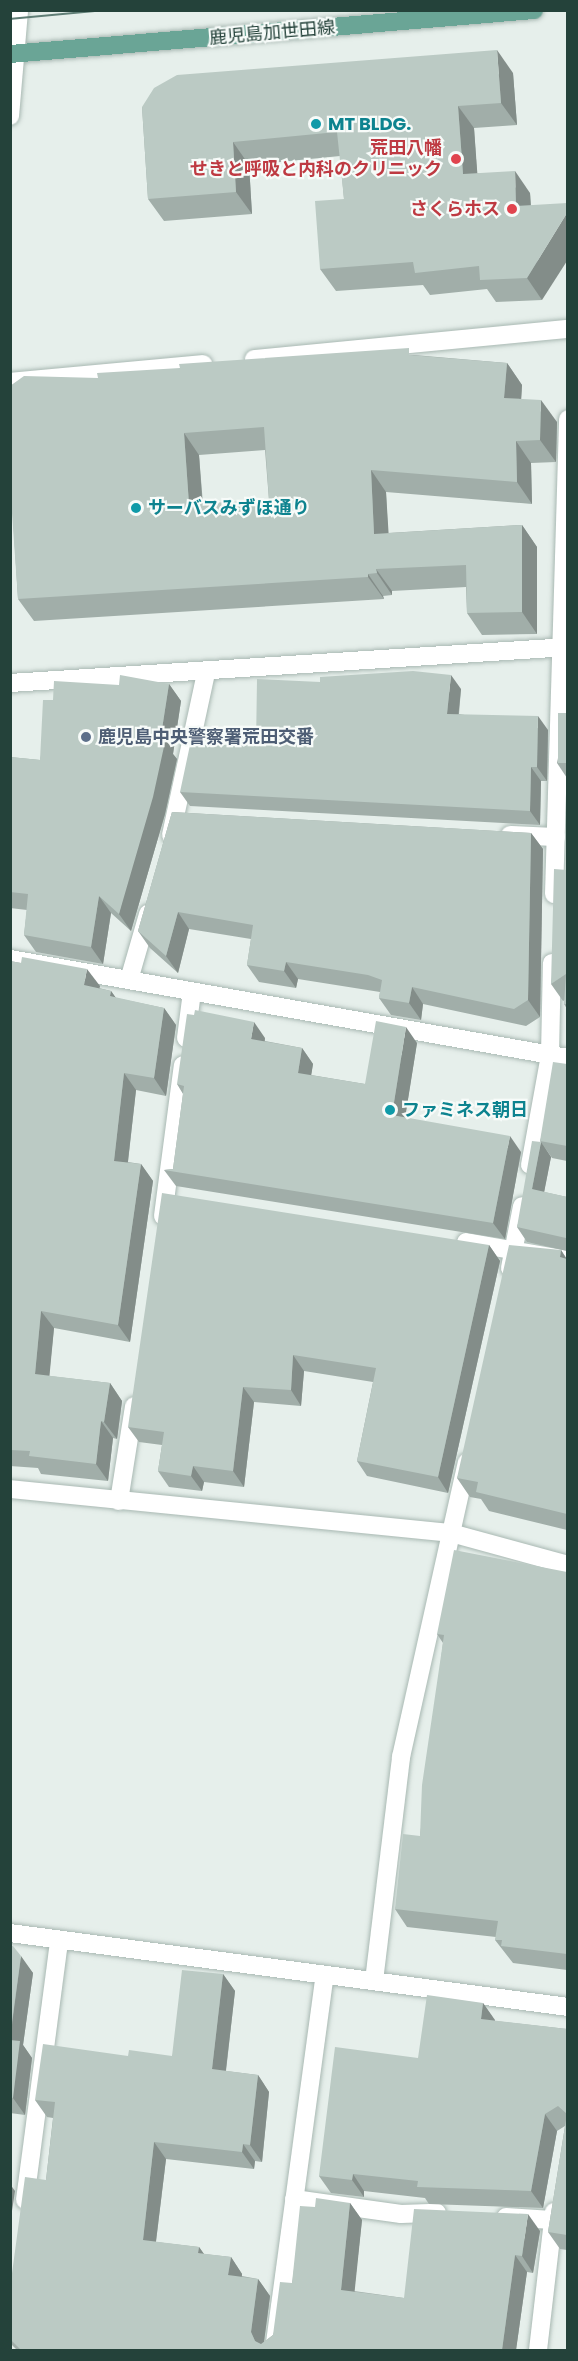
<!DOCTYPE html>
<html>
<head>
<meta charset="utf-8">
<style>
  body { margin:0 }
  #map { position:relative; width:578px; height:2361px; overflow:hidden; background:#e6efeb; font-family:Poppins,"Noto Sans JP",sans-serif }
  div>[style] { position:absolute }
  [style*='--x'] { left:calc(var(--x)*1px); top:calc(var(--y)*1px); width:calc(var(--w)*1px); rotate:calc(var(--a)*1deg) }
  .roads { filter:drop-shadow(0 0 2px #a8b8b2) drop-shadow(0 0 2px #a8b8b2) }
  .street>* { height:18px; margin:-9px; padding:0 9px; transform-origin:9px; border-radius:9px; background:#fff }
  .secondary>* { height:18px; margin:-9px; padding:0 9px; transform-origin:9px; border-radius:9px; background:#fff }
  .primary>* { height:18px; margin:-9px; padding:0 9px; transform-origin:9px; border-radius:9px; background:#6aa596 }
  .tram>* { height:1.5px; margin:-0.75px; padding:0 0.75px; transform-origin:0.75px; border-radius:0.75px; background:#5f7d75 }
  .wall>* { inset:0; background:#a1aea9 }
  .shaded-wall>* { inset:0; background:#838d89 }
  .building>* { inset:0; background:#bbcac4; transform-origin:0 0 }
  .dots>* { width:16px; height:16px; translate:-50% -50%; box-sizing:border-box; border:3px solid #f7fbf9; border-radius:50% }
  span { translate:-50% -50%; white-space:nowrap; text-align:center; line-height:1.15; -webkit-text-stroke:4.5px #f7fbf9; paint-order:stroke }
  .street-label { font-size:18px; color:#24423a }
  .culture-label { font-size:18px; color:#0d838f; font-weight:700 }
  .left { translate:0 -50%; text-align:left }
  .health-label { font-size:18px; color:#be3a42; font-weight:700 }
  .right { translate:-100% -50%; text-align:right }
  .service-label { font-size:18px; color:#4e5e75; font-weight:700 }
  .frame { position:absolute; inset:0; border:12px solid #24423a; pointer-events:none }
</style>
</head>
<body>
<div id="map">
  <div class="roads">
    <div class="street">
      <div style="--x:254;--y:359;--w:315;--a:-5.5"></div>
      <div style="--x:10;--y:382;--w:194;--a:-5.3"></div>
      <div style="--x:10;--y:683;--w:559;--a:-3.69"></div>
      <div style="--x:171;--y:835;--w:166;--a:-77.8"></div>
      <div style="--x:510;--y:835;--w:46;--a:2.5"></div>
      <div style="--x:554;--y:894;--w:475;--a:-88.3"></div>
      <div style="--x:10;--y:959;--w:567;--a:10.06"></div>
      <div style="--x:129;--y:980;--w:69;--a:-73.9"></div>
      <div style="--x:186;--y:1038;--w:46;--a:-82.6"></div>
      <div style="--x:530;--y:1165;--w:112;--a:-79.7"></div>
      <div style="--x:550;--y:1055;--w:92;--a:-88.8"></div>
      <div style="--x:163;--y:1216;--w:152;--a:-82.5"></div>
      <div style="--x:466;--y:1242;--w:104;--a:10"></div>
      <div style="--x:510;--y:1268;--w:63;--a:-79"></div>
      <div style="--x:10;--y:1489;--w:443;--a:5.7"></div>
      <div style="--x:451;--y:1533;--w:121;--a:15.3"></div>
      <div style="--x:119;--y:1501;--w:96;--a:-81"></div>
      <div style="--x:374;--y:1981;--w:226;--a:-83.1"></div>
      <div style="--x:401;--y:1757;--w:302;--a:-77.4"></div>
      <div style="--x:294;--y:2199;--w:108;--a:8"></div>
      <div style="--x:401;--y:2214;--w:36;--a:-2"></div>
      <div style="--x:25;--y:2200;--w:262;--a:-82.5"></div>
      <div style="--x:506;--y:2217;--w:46;--a:3.7"></div>
      <div style="--x:274;--y:2350;--w:378;--a:-82.3"></div>
      <div style="--x:538;--y:2350;--w:139;--a:-83.4"></div>
    </div>
    <div class="secondary">
      <div style="--x:10;--y:116;--w:106;--a:-85.1"></div>
      <div style="--x:10;--y:1933;--w:563;--a:7.55"></div>
    </div>
    <div class="primary">
      <div style="--x:10;--y:54;--w:526;--a:-4.8"></div>
    </div>
  </div>
  <div class="tram">
    <div style="--x:10;--y:19;--w:95;--a:-5.4"></div>
  </div>
  <div class="wall">
    <div style="clip-path:polygon(513px 73px,517px 125px,474px 128px,477px 173px,530px 193px,531px 205px,542px 300px,496px 302px,487px 289px,430px 295px,423px 285px,336px 291px,320px 269px,344px 199px,340px 156px,249px 165px,252px 214px,164px 221px,148px 199px,142px 107px)"></div>
    <div style="clip-path:polygon(evenodd,414px 355px,507px 363px,522px 385px,521px 399px,557px 422px,556px 462px,531px 463px,532px 504px,386px 492px,388px 533px,522px 525px,537px 547px,537px 634px,482px 635px,467px 613px,466px 587px,392px 591px,392px 595px,383px 596px,384px 599px,34px 621px,18px 599px,12px 502px,10px 500px,10px 386px,98px 378px,414px 355px,265px 450px,269px 500px,203px 504px,199px 455px,265px 450px)"></div>
    <div style="clip-path:polygon(169px 684px,181px 701px,173px 754px,177px 759px,165px 814px,131px 931px,111px 913px,103px 964px,36px 952px,24px 935px,27px 910px,10px 908px,10px 757px,40px 760px,53px 700px,119px 685px)"></div>
    <div style="clip-path:polygon(461px 689px,459px 714px,548px 730px,547px 781px,541px 781px,540px 825px,190px 806px,180px 792px,256px 745px)"></div>
    <div style="clip-path:polygon(567px 713px,567px 778px,557px 763px)"></div>
    <div style="clip-path:polygon(172px 812px,531px 833px,543px 849px,540px 1017px,526px 1026px,423px 1004px,421px 1020px,391px 1015px,379px 998px,380px 992px,298px 979px,296px 988px,259px 982px,247px 965px,251px 939px,189px 929px,178px 973px,150px 948px,138px 931px)"></div>
    <div style="clip-path:polygon(567px 870px,567px 1009px,564px 1004px,565px 1000px,563px 1001px,551px 984px)"></div>
    <div style="clip-path:polygon(10px 961px,21px 963px,100px 986px,99px 988px,111px 991px,116px 998px,164px 1008px,176px 1025px,166px 1096px,136px 1090px,128px 1162px,141px 1164px,153px 1181px,130px 1342px,54px 1328px,49px 1376px,110px 1383px,122px 1401px,117px 1439px,113px 1438px,108px 1481px,41px 1474px,38px 1468px,10px 1466px)"></div>
    <div style="clip-path:polygon(265px 1038px,265px 1041px,302px 1048px,313px 1064px,311px 1075px,365px 1084px,417px 1043px,405px 1117px,521px 1152px,505px 1239px,176px 1186px,164px 1170px,173px 1169px,183px 1094px,177px 1084px)"></div>
    <div style="clip-path:polygon(567px 1064px,567px 1161px,552px 1158px,540px 1141px)"></div>
    <div style="clip-path:polygon(541px 1142px,551px 1157px,544px 1192px,567px 1197px,567px 1251px,527px 1242px,517px 1227px)"></div>
    <div style="clip-path:polygon(489px 1245px,500px 1261px,448px 1493px,367px 1476px,357px 1461px,373px 1382px,304px 1371px,301px 1406px,254px 1402px,244px 1487px,204px 1482px,202px 1491px,169px 1487px,158px 1471px,162px 1445px,139px 1442px,128px 1427px)"></div>
    <div style="clip-path:polygon(561px 1250px,567px 1259px,567px 1530px,489px 1511px,481px 1499px,470px 1497px,457px 1478px)"></div>
    <div style="clip-path:polygon(567px 1572px,567px 1970px,513px 1963px,495px 1940px,496px 1937px,407px 1927px,395px 1909px,420px 1836px,443px 1643px,437px 1634px)"></div>
    <div style="clip-path:polygon(10px 1946px,33px 1973px,23px 2045px,32px 2058px,25px 2115px,10px 2113px)"></div>
    <div style="clip-path:polygon(223px 1974px,235px 1991px,226px 2071px,258px 2075px,269px 2092px,262px 2162px,255px 2161px,254px 2169px,166px 2159px,156px 2242px,199px 2247px,204px 2254px,231px 2257px,242px 2274px,242px 2276px,258px 2279px,270px 2296px,264px 2342px,273px 2335px,292px 2283px,315px 2207px,350px 2203px,362px 2220px,354px 2291px,404px 2298px,540px 2231px,533px 2273px,527px 2272px,516px 2350px,17px 2350px,10px 2343px,10px 2288px,46px 2180px,53px 2118px,47px 2117px,35px 2100px,128px 2056px,172px 2056px)"></div>
    <div style="clip-path:polygon(483px 2003px,495px 2021px,567px 2029px,567px 2250px,560px 2249px,548px 2232px,565px 2126px,557px 2131px,543px 2208px,429px 2204px,425px 2198px,364px 2191px,364px 2197px,331px 2193px,319px 2176px,418px 2058px)"></div>
  </div>
  <div class="shaded-wall">
    <div style="clip-path:polygon(497px 50px,513px 73px,517px 125px,501px 103px)"></div>
    <div style="clip-path:polygon(458px 106px,474px 128px,479px 196px,463px 174px)"></div>
    <div style="clip-path:polygon(233px 142px,249px 165px,252px 214px,236px 192px)"></div>
    <div style="clip-path:polygon(515px 171px,530px 193px,532px 229px,516px 206px)"></div>
    <div style="clip-path:polygon(567px 213px,567px 261px,542px 300px,527px 278px)"></div>
    <div style="clip-path:polygon(507px 363px,522px 385px,520px 420px,504px 398px)"></div>
    <div style="clip-path:polygon(541px 400px,557px 422px,556px 462px,540px 440px)"></div>
    <div style="clip-path:polygon(184px 433px,199px 455px,204px 526px,189px 504px)"></div>
    <div style="clip-path:polygon(516px 441px,531px 463px,532px 504px,517px 482px)"></div>
    <div style="clip-path:polygon(371px 470px,386px 492px,390px 556px,374px 534px)"></div>
    <div style="clip-path:polygon(522px 525px,537px 547px,537px 634px,522px 612px)"></div>
    <div style="clip-path:polygon(376px 569px,392px 591px,392px 595px,377px 573px)"></div>
    <div style="clip-path:polygon(368px 574px,383px 596px,384px 599px,368px 577px)"></div>
    <div style="clip-path:polygon(451px 675px,461px 689px,457px 728px,447px 714px)"></div>
    <div style="clip-path:polygon(169px 684px,181px 701px,173px 754px,177px 759px,165px 814px,131px 931px,119px 914px,160px 742px)"></div>
    <div style="clip-path:polygon(538px 716px,548px 730px,547px 781px,537px 767px)"></div>
    <div style="clip-path:polygon(531px 767px,541px 781px,540px 825px,530px 811px)"></div>
    <div style="clip-path:polygon(531px 833px,543px 849px,540px 1017px,528px 1000px)"></div>
    <div style="clip-path:polygon(99px 896px,111px 913px,103px 964px,91px 947px)"></div>
    <div style="clip-path:polygon(178px 912px,189px 929px,178px 973px,166px 956px)"></div>
    <div style="clip-path:polygon(286px 962px,298px 979px,296px 988px,284px 971px)"></div>
    <div style="clip-path:polygon(87px 969px,100px 986px,96px 1002px,84px 985px)"></div>
    <div style="clip-path:polygon(412px 987px,423px 1004px,421px 1020px,409px 1003px)"></div>
    <div style="clip-path:polygon(111px 991px,123px 1008px,110px 996px)"></div>
    <div style="clip-path:polygon(164px 1008px,176px 1025px,166px 1096px,154px 1078px)"></div>
    <div style="clip-path:polygon(254px 1022px,265px 1038px,262px 1055px,251px 1039px)"></div>
    <div style="clip-path:polygon(406px 1027px,417px 1043px,403px 1131px,392px 1115px)"></div>
    <div style="clip-path:polygon(302px 1048px,313px 1064px,309px 1089px,298px 1073px)"></div>
    <div style="clip-path:polygon(124px 1073px,136px 1090px,126px 1178px,114px 1161px)"></div>
    <div style="clip-path:polygon(510px 1136px,521px 1152px,505px 1239px,493px 1223px)"></div>
    <div style="clip-path:polygon(541px 1142px,551px 1157px,542px 1203px,532px 1189px)"></div>
    <div style="clip-path:polygon(141px 1164px,153px 1181px,130px 1342px,118px 1325px)"></div>
    <div style="clip-path:polygon(489px 1245px,500px 1261px,448px 1493px,438px 1477px)"></div>
    <div style="clip-path:polygon(561px 1250px,567px 1260px,560px 1257px)"></div>
    <div style="clip-path:polygon(41px 1311px,54px 1328px,48px 1391px,35px 1374px)"></div>
    <div style="clip-path:polygon(293px 1355px,304px 1371px,301px 1406px,291px 1390px)"></div>
    <div style="clip-path:polygon(110px 1383px,122px 1401px,117px 1439px,104px 1422px)"></div>
    <div style="clip-path:polygon(243px 1387px,254px 1402px,244px 1487px,233px 1471px)"></div>
    <div style="clip-path:polygon(101px 1421px,113px 1438px,108px 1481px,96px 1464px)"></div>
    <div style="clip-path:polygon(193px 1466px,204px 1482px,202px 1491px,191px 1476px)"></div>
    <div style="clip-path:polygon(21px 1956px,33px 1973px,23px 2045px,32px 2058px,25px 2115px,13px 2098px,10px 2040px)"></div>
    <div style="clip-path:polygon(223px 1974px,235px 1991px,224px 2086px,212px 2069px)"></div>
    <div style="clip-path:polygon(483px 2003px,495px 2020px,493px 2036px,481px 2019px)"></div>
    <div style="clip-path:polygon(258px 2075px,269px 2092px,262px 2162px,250px 2145px)"></div>
    <div style="clip-path:polygon(545px 2114px,557px 2131px,543px 2208px,531px 2191px)"></div>
    <div style="clip-path:polygon(154px 2142px,166px 2159px,154px 2257px,143px 2240px)"></div>
    <div style="clip-path:polygon(243px 2144px,255px 2161px,254px 2169px,242px 2152px)"></div>
    <div style="clip-path:polygon(353px 2174px,364px 2191px,364px 2197px,352px 2180px)"></div>
    <div style="clip-path:polygon(10px 2184px,15px 2191px,10px 2224px)"></div>
    <div style="clip-path:polygon(350px 2203px,362px 2220px,353px 2307px,341px 2290px)"></div>
    <div style="clip-path:polygon(528px 2214px,540px 2231px,533px 2273px,522px 2256px)"></div>
    <div style="clip-path:polygon(199px 2247px,211px 2264px,198px 2253px)"></div>
    <div style="clip-path:polygon(515px 2255px,527px 2272px,516px 2350px,502px 2350px)"></div>
    <div style="clip-path:polygon(231px 2257px,242px 2274px,240px 2292px,228px 2275px)"></div>
    <div style="clip-path:polygon(258px 2279px,270px 2296px,263px 2349px,255px 2341px,251px 2332px)"></div>
  </div>
  <div class="building">
    <div style="clip-path:polygon(497px 50px,501px 103px,458px 106px,463px 174px,515px 171px,516px 206px,567px 203px,567px 213px,527px 278px,480px 280px,479px 266px,415px 273px,413px 262px,320px 269px,315px 201px,344px 199px,337px 132px,233px 142px,236px 192px,148px 199px,142px 107px,154px 88px,177px 75px)"></div>
    <div style="clip-path:polygon(evenodd,409px 348px,409px 355px,507px 363px,504px 398px,541px 400px,540px 440px,516px 441px,517px 482px,371px 470px,374px 534px,522px 525px,522px 612px,467px 613px,466px 565px,376px 569px,377px 573px,368px 574px,368px 577px,18px 599px,10px 484px,10px 386px,24px 376px,98px 378px,97px 373px,180px 368px,179px 364px,409px 348px,264px 427px,269px 500px,189px 504px,184px 433px,264px 427px)"></div>
    <div style="clip-path:polygon(413px 671px,451px 675px,447px 714px,538px 716px,537px 767px,531px 767px,530px 811px,180px 792px,190px 745px,256px 745px,257px 679px,320px 682px,320px 677px)"></div>
    <div style="clip-path:polygon(120px 675px,169px 684px,160px 742px,165px 742px,153px 797px,119px 914px,99px 896px,91px 947px,24px 935px,28px 894px,10px 892px,10px 757px,40px 760px,43px 700px,53px 700px,54px 681px,119px 685px)"></div>
    <div style="left:558px;top:713px;width:9px;height:50px"></div>
    <div style="clip-path:polygon(172px 812px,531px 833px,528px 1000px,514px 1009px,412px 987px,409px 1003px,379px 998px,382px 980px,368px 975px,286px 962px,284px 971px,247px 965px,253px 925px,178px 912px,166px 956px,138px 931px)"></div>
    <div style="clip-path:polygon(554px 869px,567px 870px,567px 1004px,564px 1004px,566px 974px,551px 984px)"></div>
    <div style="clip-path:polygon(22px 957px,87px 969px,84px 985px,111px 991px,110px 996px,164px 1008px,154px 1078px,124px 1073px,114px 1161px,141px 1164px,118px 1325px,41px 1311px,35px 1374px,110px 1383px,104px 1422px,101px 1421px,96px 1464px,29px 1456px,30px 1451px,10px 1450px,10px 961px,21px 963px)"></div>
    <div style="clip-path:polygon(195px 1010px,254px 1022px,251px 1039px,302px 1048px,298px 1073px,365px 1084px,376px 1021px,406px 1027px,392px 1115px,510px 1136px,493px 1223px,164px 1170px,173px 1169px,184px 1086px,177px 1084px,187px 1014px,194px 1015px)"></div>
    <div style="clip-path:polygon(553px 1062px,567px 1064px,567px 1146px,540px 1141px)"></div>
    <div style="clip-path:polygon(532px 1141px,541px 1142px,532px 1189px,567px 1197px,567px 1230px,566px 1238px,517px 1227px)"></div>
    <div style="clip-path:polygon(162px 1193px,489px 1245px,438px 1477px,357px 1461px,376px 1368px,293px 1355px,291px 1390px,243px 1387px,233px 1471px,193px 1466px,191px 1476px,158px 1471px,164px 1432px,128px 1427px)"></div>
    <div style="clip-path:polygon(509px 1245px,561px 1250px,560px 1257px,567px 1259px,567px 1514px,476px 1492px,478px 1482px,457px 1478px)"></div>
    <div style="clip-path:polygon(454px 1550px,567px 1572px,567px 1954px,501px 1946px,502px 1940px,495px 1940px,498px 1921px,395px 1909px,403px 1834px,420px 1836px,422px 1785px,444px 1635px,437px 1634px)"></div>
    <div style="clip-path:polygon(10px 1946px,13px 1946px,21px 1956px,10px 2036px)"></div>
    <div style="clip-path:polygon(182px 1970px,223px 1974px,212px 2069px,258px 2075px,250px 2145px,243px 2144px,242px 2152px,154px 2142px,143px 2240px,199px 2247px,198px 2253px,231px 2257px,228px 2275px,258px 2279px,251px 2332px,255px 2341px,261px 2344px,273px 2335px,280px 2282px,292px 2283px,300px 2206px,315px 2207px,316px 2198px,350px 2203px,341px 2290px,404px 2298px,414px 2209px,528px 2214px,522px 2256px,515px 2255px,502px 2350px,21px 2350px,10px 2339px,10px 2288px,25px 2177px,46px 2180px,55px 2102px,35px 2100px,43px 2044px,128px 2056px,129px 2050px,172px 2056px)"></div>
    <div style="clip-path:polygon(427px 1995px,483px 2003px,481px 2019px,567px 2029px,567px 2235px,548px 2232px,567px 2114px,558px 2106px,545px 2114px,531px 2191px,417px 2187px,418px 2181px,353px 2174px,352px 2180px,319px 2176px,335px 2047px,418px 2058px)"></div>
    <div style="clip-path:polygon(10px 2040px,20px 2041px,13px 2098px,10px 2097px)"></div>
  </div>
  <div class="dots">
    <div style="left:316px;top:124px;background:#0f9aa8"></div>
    <div style="left:456px;top:159px;background:#e0444e"></div>
    <div style="left:512px;top:209px;background:#e0444e"></div>
    <div style="left:136px;top:508px;background:#0f9aa8"></div>
    <div style="left:86px;top:737px;background:#5c6f8a"></div>
    <div style="left:390px;top:1110px;background:#0f9aa8"></div>
  </div>
  <div class="street-label">
    <span style="left:272px;top:33px;rotate:-5deg">鹿児島加世田線</span>
  </div>
  <div class="culture-label">
    <span class="left" style="left:328px;top:124px">MT BLDG.</span>
    <span class="left" style="left:148px;top:508px">サーバスみずほ通り</span>
    <span class="left" style="left:402px;top:1110px">ファミネス朝日</span>
  </div>
  <div class="health-label">
    <span class="right" style="left:442px;top:159px">荒田八幡<br>せきと呼吸と内科のクリニック</span>
    <span class="right" style="left:500px;top:209px">さくらホス</span>
  </div>
  <div class="service-label">
    <span class="left" style="left:98px;top:737px">鹿児島中央警察署荒田交番</span>
  </div>
  <div class="frame"></div>
</div>
</body>
</html>
